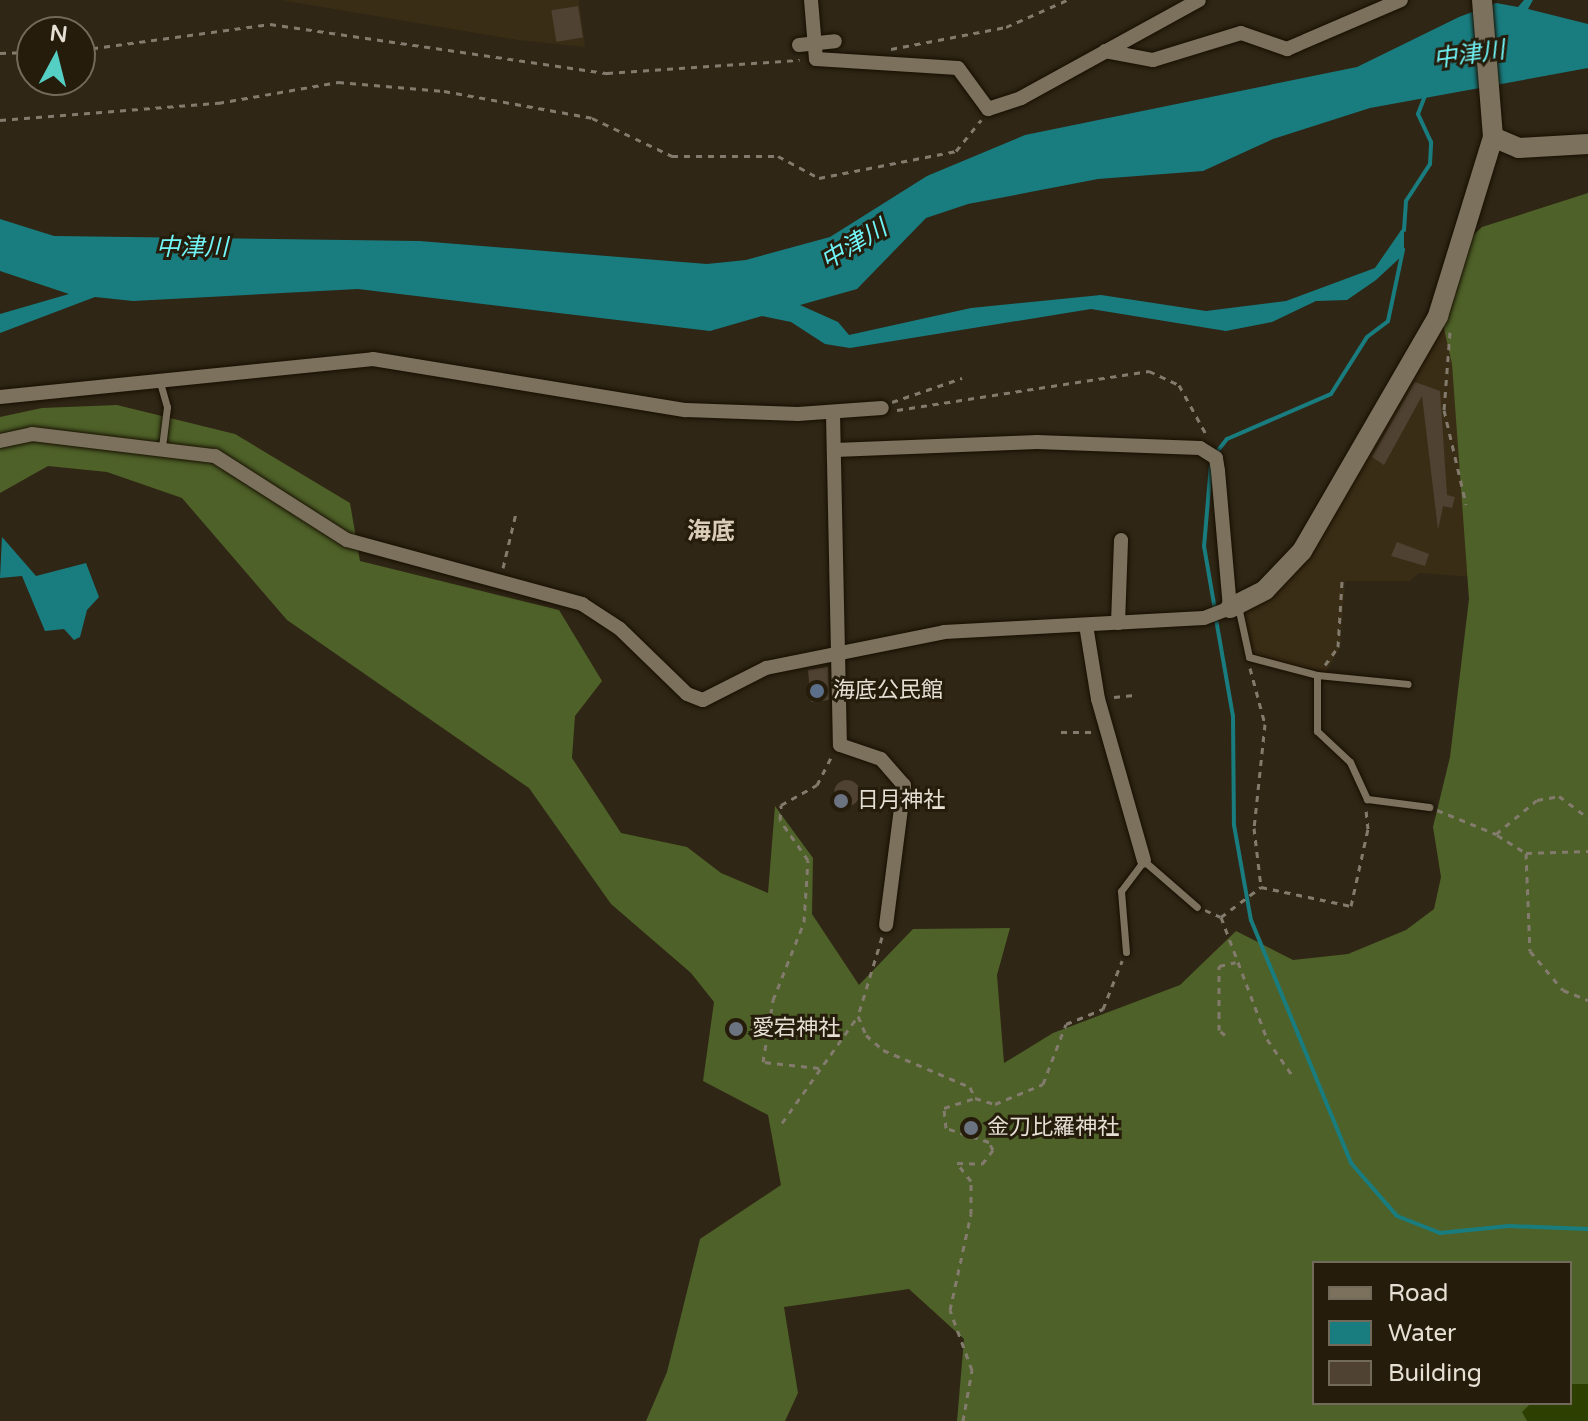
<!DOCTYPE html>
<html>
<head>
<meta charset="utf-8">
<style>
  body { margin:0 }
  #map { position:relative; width:1588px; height:1421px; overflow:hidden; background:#2f2615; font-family:"Varela Round","Noto Sans JP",sans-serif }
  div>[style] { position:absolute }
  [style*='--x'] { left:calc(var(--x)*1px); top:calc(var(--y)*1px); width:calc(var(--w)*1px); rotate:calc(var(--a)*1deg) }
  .built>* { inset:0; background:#3a2d15 }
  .green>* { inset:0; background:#2e3f02 }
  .forest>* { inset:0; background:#4e6128 }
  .water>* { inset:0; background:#197d80 }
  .stream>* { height:4px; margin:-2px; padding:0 2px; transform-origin:2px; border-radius:2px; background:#197d80 }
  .building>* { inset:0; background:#4f4232; transform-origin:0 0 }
  .round { border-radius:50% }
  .path>* { height:3px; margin-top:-1.5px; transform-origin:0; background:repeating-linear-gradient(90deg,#837b6d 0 6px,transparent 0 12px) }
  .roads { filter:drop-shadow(0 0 2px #170f01) drop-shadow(0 0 2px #170f01) }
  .lane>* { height:7px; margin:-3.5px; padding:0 3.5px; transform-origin:3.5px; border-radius:3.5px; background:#7c715d }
  .street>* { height:14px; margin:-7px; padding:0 7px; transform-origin:7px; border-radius:7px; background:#7c715d }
  .secondary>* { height:20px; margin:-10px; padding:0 10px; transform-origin:10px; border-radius:10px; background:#7c715d }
  .dots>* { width:22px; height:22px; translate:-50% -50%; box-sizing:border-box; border:4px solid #251c0b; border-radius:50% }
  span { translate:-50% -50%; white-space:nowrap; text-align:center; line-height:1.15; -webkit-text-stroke:6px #251c0b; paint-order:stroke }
  .poi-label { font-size:22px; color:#e5dfd4 }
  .left { translate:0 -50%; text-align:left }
  .water-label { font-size:24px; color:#71f5f8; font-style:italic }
  .neighbourhood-label { font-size:24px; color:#dbceb9; font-weight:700 }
  .legend { position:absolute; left:1312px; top:1261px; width:260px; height:144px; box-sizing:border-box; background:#251c0b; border:2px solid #726a5b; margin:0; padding:10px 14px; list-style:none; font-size:24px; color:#e5dfd4 }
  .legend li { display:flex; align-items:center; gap:16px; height:40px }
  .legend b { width:40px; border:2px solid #726a5b }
  .north { position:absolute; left:16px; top:16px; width:80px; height:80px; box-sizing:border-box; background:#251c0b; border:2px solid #726a5b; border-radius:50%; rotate:7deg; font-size:22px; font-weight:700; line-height:32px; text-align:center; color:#e5dfd4 }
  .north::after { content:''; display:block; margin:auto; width:28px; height:36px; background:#55cec4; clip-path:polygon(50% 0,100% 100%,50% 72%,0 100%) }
</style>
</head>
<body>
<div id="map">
  <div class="built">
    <div style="clip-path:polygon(281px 0,579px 0,585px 47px,518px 40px)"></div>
    <div style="clip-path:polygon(1455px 292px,1488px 578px,1419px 573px,1410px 581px,1345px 581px,1340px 647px,1326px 672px,1257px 657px,1249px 647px,1242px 611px,1263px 598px)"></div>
  </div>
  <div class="green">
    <div style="clip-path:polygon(1588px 1377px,1588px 1421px,1510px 1421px,1515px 1403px,1570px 1403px,1570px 1379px)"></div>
  </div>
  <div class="forest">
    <div style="clip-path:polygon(1588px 193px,1588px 1384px,1570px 1384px,1570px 1263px,1314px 1263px,1314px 1403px,1531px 1403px,1522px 1412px,1527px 1421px,957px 1421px,964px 1339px,909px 1289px,784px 1307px,798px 1393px,785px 1421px,646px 1421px,667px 1372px,700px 1239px,781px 1185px,768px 1115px,703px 1081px,714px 1002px,691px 973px,611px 904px,529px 788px,287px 620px,182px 498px,107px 472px,48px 466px,0 493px,0 417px,42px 408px,117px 405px,235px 434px,350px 503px,360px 561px,559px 610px,602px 681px,575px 716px,572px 758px,621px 833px,687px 847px,721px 873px,768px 893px,775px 806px,813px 858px,812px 914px,859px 985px,913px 929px,1010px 928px,997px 975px,1004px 1063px,1053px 1033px,1180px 985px,1236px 931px,1293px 960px,1348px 954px,1406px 930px,1434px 909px,1441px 877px,1433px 827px,1450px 757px,1469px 599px,1452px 364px,1440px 311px,1468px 240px,1482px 227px)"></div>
  </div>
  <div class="water">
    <div style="clip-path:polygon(1524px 0,1533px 0,1528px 9px,1588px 24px,1588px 68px,1370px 108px,1273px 139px,1203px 171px,1098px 179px,968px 204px,926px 218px,857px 289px,800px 305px,838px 322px,849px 335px,971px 308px,1101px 295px,1206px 311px,1286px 301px,1375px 268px,1404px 226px,1404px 254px,1376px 280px,1347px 300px,1316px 301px,1272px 322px,1226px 331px,1091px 309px,850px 348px,825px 344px,791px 322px,762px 316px,710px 331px,358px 289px,133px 301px,95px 297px,0 333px,0 314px,69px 294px,0 271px,0 219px,54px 236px,419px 241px,707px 264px,746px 260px,830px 237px,927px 176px,1025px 135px,1357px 67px,1459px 17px,1496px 3px,1518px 7px)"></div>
    <div style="clip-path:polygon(2px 537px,36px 576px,86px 563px,99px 597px,87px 610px,80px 637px,74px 640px,64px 629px,45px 631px,22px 576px,0 578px)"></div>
  </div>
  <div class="stream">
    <div style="--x:1404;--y:230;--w:29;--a:-86"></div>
    <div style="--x:1406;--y:201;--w:44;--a:-57"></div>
    <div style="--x:1430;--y:164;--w:22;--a:-87"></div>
    <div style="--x:1431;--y:142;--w:31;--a:-115"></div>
    <div style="--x:1418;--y:114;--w:22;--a:-69"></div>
    <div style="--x:1216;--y:453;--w:18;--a:-52"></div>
    <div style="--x:1227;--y:439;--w:113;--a:-23.4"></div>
    <div style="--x:1331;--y:394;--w:67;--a:-57.7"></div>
    <div style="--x:1367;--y:337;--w:26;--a:-37"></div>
    <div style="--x:1388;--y:321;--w:73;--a:-78.1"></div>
    <div style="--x:1211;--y:465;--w:81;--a:94.9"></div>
    <div style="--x:1204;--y:546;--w:65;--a:80.2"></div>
    <div style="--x:1216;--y:619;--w:98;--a:80.1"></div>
    <div style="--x:1233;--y:716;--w:109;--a:89.5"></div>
    <div style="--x:1234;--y:825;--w:97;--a:79.9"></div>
    <div style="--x:1251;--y:920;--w:263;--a:67.6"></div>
    <div style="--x:1351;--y:1163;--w:70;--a:49"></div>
    <div style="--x:1397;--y:1216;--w:46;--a:21.6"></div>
    <div style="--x:1440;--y:1233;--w:69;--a:-5.8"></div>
    <div style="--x:1509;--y:1226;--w:79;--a:2.2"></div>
  </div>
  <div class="building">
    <div style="left:578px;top:6px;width:32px;height:27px;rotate:81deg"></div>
    <div style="clip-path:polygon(1415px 382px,1440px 391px,1447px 495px,1455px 497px,1452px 508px,1443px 506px,1438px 530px,1422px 396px,1384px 465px,1372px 457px)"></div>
    <div style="clip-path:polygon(1397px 542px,1429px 554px,1425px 566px,1391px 556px)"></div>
    <div style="clip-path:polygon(828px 667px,829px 700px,811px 702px,808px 670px)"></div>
    <div class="round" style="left:834px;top:780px;width:26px;height:26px"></div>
  </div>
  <div class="path">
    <div style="--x:891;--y:49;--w:117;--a:-10.8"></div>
    <div style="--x:1006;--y:27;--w:67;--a:-23.9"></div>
    <div style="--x:80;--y:50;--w:192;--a:-7.8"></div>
    <div style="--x:270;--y:24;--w:341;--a:8.3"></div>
    <div style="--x:607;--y:73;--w:193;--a:-3.9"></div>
    <div style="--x:0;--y:53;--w:32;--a:-2"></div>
    <div style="--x:0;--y:120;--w:219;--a:-4.5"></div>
    <div style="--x:218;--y:103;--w:122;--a:-9.9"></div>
    <div style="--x:338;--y:82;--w:106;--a:4.9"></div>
    <div style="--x:444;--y:91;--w:150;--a:10.3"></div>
    <div style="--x:592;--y:118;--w:89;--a:25.4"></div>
    <div style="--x:672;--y:156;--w:106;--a:0"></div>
    <div style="--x:778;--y:156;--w:47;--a:28.2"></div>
    <div style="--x:819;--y:178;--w:140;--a:-11.1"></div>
    <div style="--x:956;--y:151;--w:40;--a:-51"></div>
    <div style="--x:1450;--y:332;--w:78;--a:94.4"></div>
    <div style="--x:1444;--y:410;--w:97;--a:76.8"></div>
    <div style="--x:892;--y:402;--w:74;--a:-18.9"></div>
    <div style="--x:897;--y:410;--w:255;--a:-8.8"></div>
    <div style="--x:1149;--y:371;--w:33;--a:25"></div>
    <div style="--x:1179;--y:385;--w:58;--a:61.2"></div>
    <div style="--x:503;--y:568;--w:57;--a:-76.7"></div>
    <div style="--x:1325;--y:665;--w:22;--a:-54"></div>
    <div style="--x:1338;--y:647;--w:66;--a:-86.5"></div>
    <div style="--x:1250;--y:668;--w:58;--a:75"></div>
    <div style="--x:1265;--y:724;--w:105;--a:96"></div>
    <div style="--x:1254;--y:828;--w:59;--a:83.2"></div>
    <div style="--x:1114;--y:697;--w:20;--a:-6"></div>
    <div style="--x:1061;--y:732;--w:32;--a:0"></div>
    <div style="--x:859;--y:799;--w:28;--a:6"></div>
    <div style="--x:1437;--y:810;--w:64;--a:22.1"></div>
    <div style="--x:1496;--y:834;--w:53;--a:-39.7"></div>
    <div style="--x:1537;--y:800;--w:22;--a:-10"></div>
    <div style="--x:1559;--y:796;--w:36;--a:37"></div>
    <div style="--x:1497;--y:835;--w:34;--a:32"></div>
    <div style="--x:1526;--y:853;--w:62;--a:-1.8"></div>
    <div style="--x:1526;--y:853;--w:98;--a:87.7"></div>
    <div style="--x:1530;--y:951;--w:51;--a:49.8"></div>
    <div style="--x:1563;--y:990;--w:27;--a:22"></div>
    <div style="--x:1205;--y:910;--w:17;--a:24"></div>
    <div style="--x:1221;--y:917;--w:130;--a:69.3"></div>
    <div style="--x:1267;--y:1039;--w:44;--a:55.2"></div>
    <div style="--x:1221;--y:917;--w:50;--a:-36.9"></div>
    <div style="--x:1261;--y:887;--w:92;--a:11.9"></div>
    <div style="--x:1351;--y:906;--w:79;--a:-77.6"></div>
    <div style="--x:1368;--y:829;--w:19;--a:-96"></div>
    <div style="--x:882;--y:937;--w:83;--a:106.9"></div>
    <div style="--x:858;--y:1016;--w:21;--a:67"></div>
    <div style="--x:866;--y:1035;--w:23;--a:41"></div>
    <div style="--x:883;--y:1050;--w:95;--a:23"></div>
    <div style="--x:970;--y:1087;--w:12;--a:66"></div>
    <div style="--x:751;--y:1030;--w:19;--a:-16"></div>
    <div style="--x:1225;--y:1035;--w:8;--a:-140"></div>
    <div style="--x:1219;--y:1030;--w:64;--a:-90"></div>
    <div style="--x:1219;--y:966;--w:17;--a:-13"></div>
    <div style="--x:819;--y:1068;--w:56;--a:-173.9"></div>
    <div style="--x:763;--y:1062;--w:63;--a:-80.8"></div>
    <div style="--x:773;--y:1000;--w:84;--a:-68.3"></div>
    <div style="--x:804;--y:922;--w:62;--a:-86.3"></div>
    <div style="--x:808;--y:860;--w:49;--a:-125"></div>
    <div style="--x:780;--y:820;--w:15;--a:-86"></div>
    <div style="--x:781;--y:805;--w:41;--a:-29.1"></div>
    <div style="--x:817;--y:785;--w:33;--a:-63"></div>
    <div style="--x:782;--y:1123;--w:131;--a:-54.6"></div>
    <div style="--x:963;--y:1421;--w:52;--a:-80"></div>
    <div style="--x:972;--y:1370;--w:64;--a:-110.1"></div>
    <div style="--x:950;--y:1310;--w:98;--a:-77.7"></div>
    <div style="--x:971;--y:1214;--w:33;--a:-90"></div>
    <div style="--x:971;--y:1181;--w:23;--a:-128"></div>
    <div style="--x:957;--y:1163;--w:25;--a:2"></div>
    <div style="--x:982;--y:1164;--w:18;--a:-52"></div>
    <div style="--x:993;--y:1150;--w:9;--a:-117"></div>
    <div style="--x:989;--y:1142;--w:45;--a:-162"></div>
    <div style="--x:946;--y:1128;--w:20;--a:-96"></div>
    <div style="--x:944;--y:1108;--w:33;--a:-18"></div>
    <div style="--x:975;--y:1098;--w:21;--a:17"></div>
    <div style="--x:995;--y:1104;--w:52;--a:-22.6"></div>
    <div style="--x:1043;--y:1084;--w:64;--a:-69"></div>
    <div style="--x:1066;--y:1024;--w:40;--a:-22"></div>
    <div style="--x:1103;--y:1009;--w:52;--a:-68.4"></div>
  </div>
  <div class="roads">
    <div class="lane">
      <div style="--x:159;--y:379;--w:29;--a:74"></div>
      <div style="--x:167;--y:407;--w:40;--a:97.1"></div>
      <div style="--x:1238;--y:606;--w:52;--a:77.8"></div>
      <div style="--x:1249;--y:657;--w:70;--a:14.8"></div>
      <div style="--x:1317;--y:675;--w:56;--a:90"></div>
      <div style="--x:1317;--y:731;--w:45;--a:43.2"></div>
      <div style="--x:1350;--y:762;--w:41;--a:65.3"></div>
      <div style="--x:1367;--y:799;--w:63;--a:7.4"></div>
      <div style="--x:1317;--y:675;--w:91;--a:5.6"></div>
      <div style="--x:1126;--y:952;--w:61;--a:-94.7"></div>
      <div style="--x:1121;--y:891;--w:38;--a:-53"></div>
      <div style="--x:1144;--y:861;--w:70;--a:41"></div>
    </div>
    <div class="street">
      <div style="--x:811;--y:0;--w:59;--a:85.2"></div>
      <div style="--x:816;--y:59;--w:142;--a:3.6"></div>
      <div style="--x:958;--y:68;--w:51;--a:53.8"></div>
      <div style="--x:988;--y:109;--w:35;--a:-18"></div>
      <div style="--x:1021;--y:98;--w:203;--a:-28.8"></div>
      <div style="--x:799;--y:45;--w:36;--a:-6"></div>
      <div style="--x:1105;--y:51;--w:49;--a:10.6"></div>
      <div style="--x:1153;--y:60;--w:92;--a:-17.1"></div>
      <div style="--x:1241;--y:33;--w:49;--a:19.2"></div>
      <div style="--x:1287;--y:49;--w:124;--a:-23.3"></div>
      <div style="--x:0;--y:397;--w:375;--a:-5.8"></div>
      <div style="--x:373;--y:359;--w:317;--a:9.3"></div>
      <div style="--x:686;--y:410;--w:112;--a:2"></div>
      <div style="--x:798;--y:414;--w:84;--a:-4.1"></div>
      <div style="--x:833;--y:414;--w:331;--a:88.8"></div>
      <div style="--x:840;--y:745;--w:43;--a:18.9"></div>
      <div style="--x:881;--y:759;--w:35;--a:49"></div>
      <div style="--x:904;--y:785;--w:141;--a:97.3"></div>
      <div style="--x:0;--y:441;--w:33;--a:-12"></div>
      <div style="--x:32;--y:434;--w:184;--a:6.9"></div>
      <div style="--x:215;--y:456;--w:156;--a:32.5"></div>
      <div style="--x:347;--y:540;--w:244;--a:15.2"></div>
      <div style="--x:582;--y:604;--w:45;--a:33.3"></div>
      <div style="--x:620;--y:629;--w:93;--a:44.1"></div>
      <div style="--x:687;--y:694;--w:17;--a:21"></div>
      <div style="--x:703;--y:700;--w:71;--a:-26.9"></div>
      <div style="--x:766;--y:668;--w:182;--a:-11.4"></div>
      <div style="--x:944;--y:632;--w:260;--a:-3.1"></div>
      <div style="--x:1204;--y:618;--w:28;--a:-21"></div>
      <div style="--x:1230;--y:608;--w:138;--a:-95"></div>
      <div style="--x:1218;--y:471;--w:13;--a:-99"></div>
      <div style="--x:1216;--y:458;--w:19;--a:-148"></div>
      <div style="--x:1200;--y:448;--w:163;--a:-177.9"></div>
      <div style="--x:1037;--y:442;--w:202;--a:177.7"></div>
      <div style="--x:1118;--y:623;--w:83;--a:-87.9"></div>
      <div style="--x:1086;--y:625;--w:75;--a:80.8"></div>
      <div style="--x:1098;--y:699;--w:168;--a:74.1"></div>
    </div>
    <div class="secondary">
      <div style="--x:1482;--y:0;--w:137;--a:85.4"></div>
      <div style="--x:1493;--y:137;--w:28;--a:23"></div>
      <div style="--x:1519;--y:148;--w:69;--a:-3.3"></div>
      <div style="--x:1230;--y:608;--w:39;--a:-27"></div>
      <div style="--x:1265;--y:590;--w:54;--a:-46.5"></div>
      <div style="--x:1302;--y:551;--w:272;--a:-59.9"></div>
      <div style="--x:1438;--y:316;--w:187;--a:-72.9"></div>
    </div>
  </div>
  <div class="dots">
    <div style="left:817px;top:691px;background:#5c6f8a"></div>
    <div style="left:841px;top:801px;background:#6b7280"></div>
    <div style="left:736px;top:1029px;background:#6b7280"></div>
    <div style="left:971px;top:1128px;background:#6b7280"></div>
  </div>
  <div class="poi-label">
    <span class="left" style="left:833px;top:691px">海底公民館</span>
    <span class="left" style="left:857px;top:801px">日月神社</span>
    <span class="left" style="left:752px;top:1029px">愛宕神社</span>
    <span class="left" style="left:987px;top:1128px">金刀比羅神社</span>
  </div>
  <div class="water-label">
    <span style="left:1469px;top:55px;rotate:-8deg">中津川</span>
    <span style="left:854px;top:245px;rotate:-31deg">中津川</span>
    <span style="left:192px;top:248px">中津川</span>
  </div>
  <div class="neighbourhood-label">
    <span style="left:711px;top:532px">海底</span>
  </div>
  <ul class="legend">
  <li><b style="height:10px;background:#7c715d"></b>Road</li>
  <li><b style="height:22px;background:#197d80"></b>Water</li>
  <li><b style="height:22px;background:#4f4232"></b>Building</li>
  </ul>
  <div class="north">N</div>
</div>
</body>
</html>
